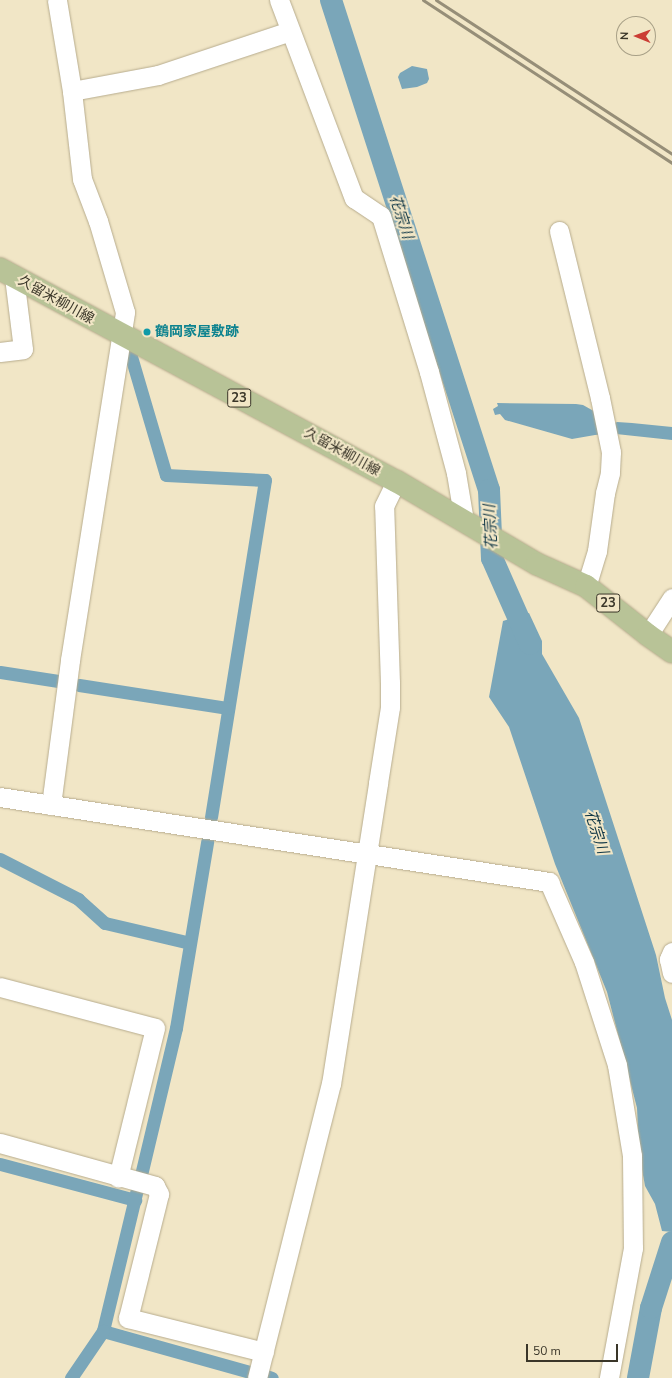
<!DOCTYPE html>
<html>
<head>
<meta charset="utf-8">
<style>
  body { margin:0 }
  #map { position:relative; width:672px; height:1378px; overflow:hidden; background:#f1e6c6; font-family:"Nunito Sans","Noto Sans JP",sans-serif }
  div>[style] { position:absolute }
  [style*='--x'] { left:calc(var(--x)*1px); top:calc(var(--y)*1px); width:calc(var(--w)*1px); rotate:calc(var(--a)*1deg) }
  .water>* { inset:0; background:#7aa6b9 }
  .canal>* { height:13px; margin:-6.5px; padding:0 6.5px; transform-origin:6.5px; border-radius:6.5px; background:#7aa6b9 }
  .river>* { height:22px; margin:-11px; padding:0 11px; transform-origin:11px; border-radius:11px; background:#7aa6b9 }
  .roads { filter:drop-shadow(0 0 1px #b7ac8e) drop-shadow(0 0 1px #b7ac8e) }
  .minor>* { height:19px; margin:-9.5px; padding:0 9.5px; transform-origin:9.5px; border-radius:9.5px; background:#fff }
  .major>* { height:22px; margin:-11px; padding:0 11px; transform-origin:11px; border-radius:11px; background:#b8c397 }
  .rail>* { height:3px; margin:-1.5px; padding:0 1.5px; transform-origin:1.5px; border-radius:1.5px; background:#968e78 }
  .dots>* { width:11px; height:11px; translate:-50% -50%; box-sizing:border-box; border:2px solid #f1e6c6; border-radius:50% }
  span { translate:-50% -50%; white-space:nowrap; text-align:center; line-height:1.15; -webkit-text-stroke:4px #f1e6c6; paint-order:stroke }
  .shield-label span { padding:1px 3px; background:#f1e6c6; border:1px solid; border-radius:3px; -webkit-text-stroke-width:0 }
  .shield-label { font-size:13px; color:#3a3629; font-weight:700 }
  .street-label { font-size:14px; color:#3a3629 }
  .culture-label { font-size:14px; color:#0d838f; font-weight:700 }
  .left { translate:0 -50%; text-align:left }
  .water-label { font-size:15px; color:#0d3545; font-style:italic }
  .north { position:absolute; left:616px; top:16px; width:40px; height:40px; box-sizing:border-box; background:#f1e6c6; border:1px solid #a8a087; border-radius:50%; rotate:271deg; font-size:11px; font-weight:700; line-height:16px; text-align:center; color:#3a3629 }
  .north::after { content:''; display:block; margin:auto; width:14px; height:18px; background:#cb3d34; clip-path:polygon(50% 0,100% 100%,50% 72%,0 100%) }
  .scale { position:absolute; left:526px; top:1344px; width:92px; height:18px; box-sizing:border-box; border:2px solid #3a3629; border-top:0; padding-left:5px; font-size:12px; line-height:14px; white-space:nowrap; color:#3a3629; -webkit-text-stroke:3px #f1e6c6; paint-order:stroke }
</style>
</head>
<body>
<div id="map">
  <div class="water">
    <div style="clip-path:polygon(412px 66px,427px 69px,429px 79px,427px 83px,417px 87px,402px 89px,398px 77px,400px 73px)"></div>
    <div style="clip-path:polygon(497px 403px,576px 404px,583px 405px,615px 423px,617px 422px,632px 423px,672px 427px,672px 440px,616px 434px,616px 430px,614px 429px,607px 434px,595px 435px,572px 439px,505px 420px,500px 414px,495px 415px,493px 409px,498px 406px)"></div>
    <div style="clip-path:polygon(529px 613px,542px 641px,542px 654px,579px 718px,656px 955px,665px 998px,672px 1020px,672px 1232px,662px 1231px,655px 1204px,645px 1186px,639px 1153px,637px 1108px,607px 992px,555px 864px,509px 727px,489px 697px,503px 621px)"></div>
  </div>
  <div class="canal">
    <div style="--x:130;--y:353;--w:127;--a:73.6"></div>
    <div style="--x:166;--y:475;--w:99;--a:2.9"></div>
    <div style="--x:265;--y:480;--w:341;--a:99.1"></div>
    <div style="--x:0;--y:672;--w:59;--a:8.8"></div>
    <div style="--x:79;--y:685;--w:151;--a:8.8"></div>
    <div style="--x:0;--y:859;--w:88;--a:27.1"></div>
    <div style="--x:78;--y:899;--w:36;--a:42"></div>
    <div style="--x:105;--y:923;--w:87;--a:13.2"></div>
    <div style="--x:0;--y:1164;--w:140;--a:14.9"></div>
    <div style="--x:141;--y:1175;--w:151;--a:-76.6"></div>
    <div style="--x:176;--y:1028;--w:189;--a:-80.5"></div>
    <div style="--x:138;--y:1185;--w:150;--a:103.5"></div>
    <div style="--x:103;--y:1331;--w:156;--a:15.6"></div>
    <div style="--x:266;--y:1376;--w:6;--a:18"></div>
    <div style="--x:71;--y:1378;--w:57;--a:-55.8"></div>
  </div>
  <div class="river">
    <div style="--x:331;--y:0;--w:515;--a:72.13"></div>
    <div style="--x:489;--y:490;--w:68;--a:87.5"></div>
    <div style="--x:492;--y:558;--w:94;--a:66.2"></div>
    <div style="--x:638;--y:1378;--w:71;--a:-79.5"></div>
    <div style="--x:651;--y:1308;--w:69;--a:-72.3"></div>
  </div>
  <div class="roads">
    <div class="minor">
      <div style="--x:279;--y:0;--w:212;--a:69.3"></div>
      <div style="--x:354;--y:198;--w:32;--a:34"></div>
      <div style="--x:381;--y:216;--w:163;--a:72.9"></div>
      <div style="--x:429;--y:372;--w:105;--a:75"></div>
      <div style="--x:456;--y:473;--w:49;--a:80.5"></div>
      <div style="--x:72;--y:91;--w:87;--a:-10.5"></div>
      <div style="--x:158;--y:75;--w:139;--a:-18.4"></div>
      <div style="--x:559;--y:231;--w:172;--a:76.2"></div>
      <div style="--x:600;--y:398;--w:55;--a:78.5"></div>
      <div style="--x:611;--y:452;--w:21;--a:93"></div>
      <div style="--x:610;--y:473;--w:21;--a:104"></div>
      <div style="--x:605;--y:493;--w:59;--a:97.9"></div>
      <div style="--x:597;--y:551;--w:37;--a:107"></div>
      <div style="--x:0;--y:352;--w:23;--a:-7"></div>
      <div style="--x:23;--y:349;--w:73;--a:-97.1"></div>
      <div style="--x:648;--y:635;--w:44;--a:-57"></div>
      <div style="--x:0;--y:797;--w:556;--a:8.8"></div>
      <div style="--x:549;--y:882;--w:87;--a:66.4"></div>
      <div style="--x:584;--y:962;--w:108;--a:72.2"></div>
      <div style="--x:617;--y:1065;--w:92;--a:80.6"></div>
      <div style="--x:632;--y:1156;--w:92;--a:89.4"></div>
      <div style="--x:633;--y:1248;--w:132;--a:100.5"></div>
      <div style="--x:51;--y:805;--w:146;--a:-82.5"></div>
      <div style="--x:70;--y:660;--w:352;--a:-81"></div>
      <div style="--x:125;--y:312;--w:95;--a:-106.5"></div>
      <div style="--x:98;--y:221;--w:45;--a:-110.9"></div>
      <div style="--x:82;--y:179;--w:89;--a:-96.5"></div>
      <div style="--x:72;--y:91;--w:92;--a:-99.4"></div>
      <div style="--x:672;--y:952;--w:8;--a:113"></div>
      <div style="--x:669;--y:959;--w:14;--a:78"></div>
      <div style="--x:0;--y:987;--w:160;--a:14.8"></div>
      <div style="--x:155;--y:1028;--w:154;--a:103.9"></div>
      <div style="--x:0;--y:1143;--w:161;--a:15.5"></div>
      <div style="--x:155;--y:1186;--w:9;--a:63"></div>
      <div style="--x:159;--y:1194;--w:128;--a:104"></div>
      <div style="--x:128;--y:1318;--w:140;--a:14"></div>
      <div style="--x:257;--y:1378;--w:303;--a:-75.9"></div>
      <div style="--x:331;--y:1084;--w:305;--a:-81.1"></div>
      <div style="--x:378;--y:783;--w:77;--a:-81"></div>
      <div style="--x:390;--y:707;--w:24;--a:-90"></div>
      <div style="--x:390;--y:683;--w:177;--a:-91.9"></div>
      <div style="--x:384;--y:506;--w:28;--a:-64"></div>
    </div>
    <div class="major">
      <div style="--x:0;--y:269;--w:449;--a:28.2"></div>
      <div style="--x:396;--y:481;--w:164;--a:30.5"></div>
      <div style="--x:537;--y:564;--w:54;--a:24.2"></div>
      <div style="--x:586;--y:586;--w:79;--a:38.3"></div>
      <div style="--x:648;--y:635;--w:29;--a:35"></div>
    </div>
  </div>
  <div class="rail">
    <div style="--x:423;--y:0;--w:298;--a:33.2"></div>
    <div style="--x:436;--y:0;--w:282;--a:33.1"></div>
  </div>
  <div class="dots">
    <div style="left:147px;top:332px;background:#0f9aa8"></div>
  </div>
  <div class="shield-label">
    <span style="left:239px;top:398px">23</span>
    <span style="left:608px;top:603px">23</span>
  </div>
  <div class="street-label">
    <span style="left:56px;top:300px;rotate:29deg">久留米柳川線</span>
    <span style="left:342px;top:452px;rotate:29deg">久留米柳川線</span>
  </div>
  <div class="culture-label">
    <span class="left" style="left:155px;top:332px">鶴岡家屋敷跡</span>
  </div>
  <div class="water-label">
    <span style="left:401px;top:217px;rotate:72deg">花宗川</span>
    <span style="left:491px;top:527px;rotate:-93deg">花宗川</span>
    <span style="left:596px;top:832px;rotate:72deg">花宗川</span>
  </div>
  <div class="north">N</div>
  <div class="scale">50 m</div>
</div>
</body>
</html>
